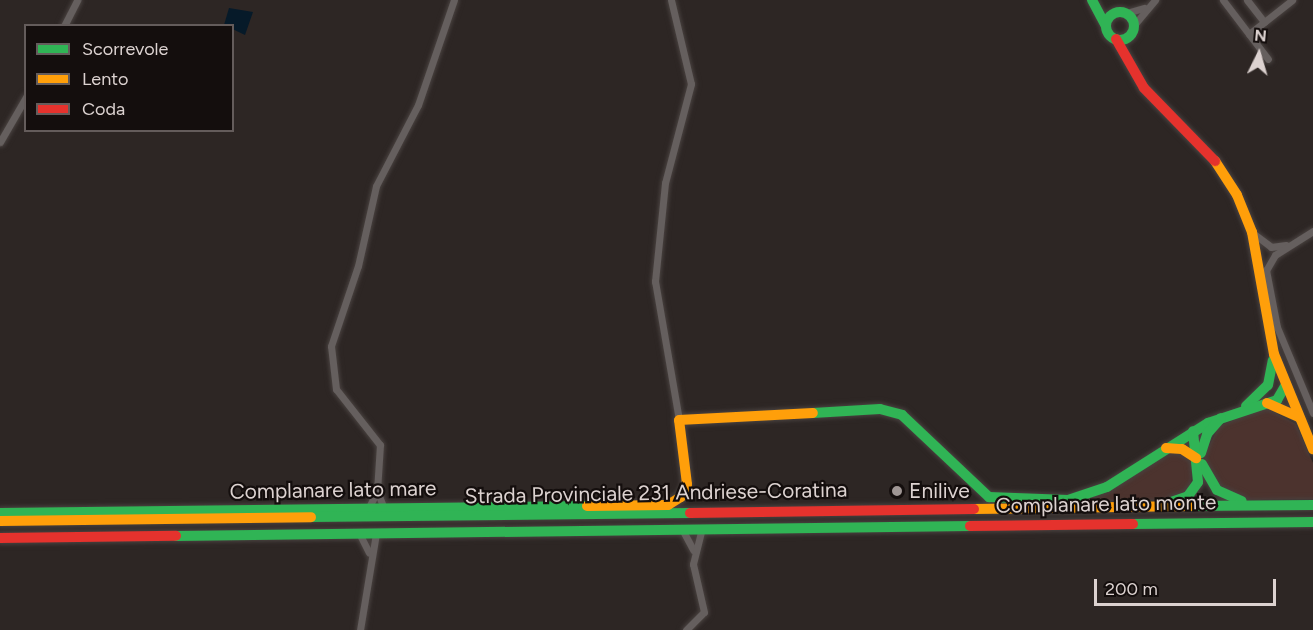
<!DOCTYPE html>
<html>
<head>
<meta charset="utf-8">
<style>
  body { margin:0 }
  #map { position:relative; width:1313px; height:630px; overflow:hidden; background:#2d2624; font-family:Figtree,sans-serif }
  div>[style] { position:absolute }
  [style*='--x'] { left:calc(var(--x)*1px); top:calc(var(--y)*1px); width:calc(var(--w)*1px); rotate:calc(var(--a)*1deg) }
  .green>* { inset:0; background:#4c332e }
  .water>* { inset:0; background:#061a29 }
  .roads { filter:drop-shadow(0 0 2px #494240) drop-shadow(0 0 2px #494240) }
  .street>* { height:7px; margin:-3.5px; padding:0 3.5px; transform-origin:3.5px; border-radius:3.5px; background:#655f5e }
  .fast>* { height:10px; margin:-5px; padding:0 5px; transform-origin:5px; border-radius:5px; background:#30b455 }
  .fast>.ring { margin:-5px; padding:0; box-sizing:content-box; background:none; border:10px solid #30b455; border-radius:50% }
  .slow>* { height:10px; margin:-5px; padding:0 5px; transform-origin:5px; border-radius:5px; background:#ff9f0a }
  .jam>* { height:10px; margin:-5px; padding:0 5px; transform-origin:5px; border-radius:5px; background:#e5322d }
  .dots>* { width:16px; height:16px; translate:-50% -50%; box-sizing:border-box; border:3px solid #140e0d; border-radius:50% }
  span { translate:-50% -50%; white-space:nowrap; text-align:center; line-height:1.15; -webkit-text-stroke:4.5px #140e0d; paint-order:stroke }
  .street-label { font-size:21px; color:#dcd2d0 }
  .poi-label { font-size:21px; color:#dcd2d0 }
  .left { translate:0 -50%; text-align:left }
  .legend { position:absolute; left:24px; top:24px; width:210px; height:108px; box-sizing:border-box; background:#140e0d; border:2px solid #645c5b; margin:0; padding:8px 10px; list-style:none; font-size:18px; color:#dcd2d0 }
  .legend li { display:flex; align-items:center; gap:12px; height:30px }
  .legend b { width:30px; border:2px solid #645c5b }
  .north { position:absolute; left:1229px; top:24px; width:60px; height:60px; -webkit-text-stroke:4px #140e0d; paint-order:stroke; rotate:5deg; font-size:16px; font-weight:700; line-height:24px; text-align:center; color:#dcd2d0 }
  .north::after { content:''; display:block; margin:auto; width:21px; height:27px; background:#dcd2d0; clip-path:polygon(50% 0,100% 100%,50% 72%,0 100%) }
  .scale { position:absolute; left:1094px; top:579px; width:182px; height:27px; box-sizing:border-box; border:3px solid #dcd2d0; border-top:0; padding-left:8px; font-size:18px; line-height:21px; white-space:nowrap; color:#dcd2d0; -webkit-text-stroke:4px #140e0d; paint-order:stroke }
</style>
</head>
<body>
<div id="map">
  <div class="green">
    <div style="clip-path:polygon(1265px 407px,1296px 424px,1313px 463px,1313px 499px,1244px 500px,1213px 482px,1204px 456px,1219px 426px)"></div>
    <div style="clip-path:polygon(1172px 450px,1193px 460px,1190px 491px,1168px 500px,1070px 502px)"></div>
  </div>
  <div class="water">
    <div style="clip-path:polygon(229px 8px,253px 12px,245px 35px,224px 25px)"></div>
  </div>
  <div class="roads">
    <div class="street">
      <div style="--x:671;--y:0;--w:86;--a:76.6"></div>
      <div style="--x:691;--y:84;--w:102;--a:104.7"></div>
      <div style="--x:665;--y:183;--w:99;--a:95.8"></div>
      <div style="--x:655;--y:281;--w:141;--a:80.2"></div>
      <div style="--x:1223;--y:0;--w:74;--a:52.7"></div>
      <div style="--x:1247;--y:0;--w:28;--a:52"></div>
      <div style="--x:1126;--y:13;--w:19;--a:-16"></div>
      <div style="--x:1134;--y:25;--w:33;--a:-50"></div>
      <div style="--x:64;--y:26;--w:29;--a:-63"></div>
      <div style="--x:1249;--y:34;--w:55;--a:-38.3"></div>
      <div style="--x:0;--y:142;--w:52;--a:-60"></div>
      <div style="--x:1254;--y:234;--w:21;--a:37"></div>
      <div style="--x:1271;--y:247;--w:15;--a:-8"></div>
      <div style="--x:1266;--y:270;--w:58;--a:79.1"></div>
      <div style="--x:1277;--y:327;--w:93;--a:67.3"></div>
      <div style="--x:1264;--y:274;--w:22;--a:-60"></div>
      <div style="--x:1275;--y:255;--w:45;--a:-32.3"></div>
      <div style="--x:377;--y:491;--w:18;--a:68"></div>
      <div style="--x:368;--y:509;--w:20;--a:-63"></div>
      <div style="--x:377;--y:491;--w:46;--a:-86.3"></div>
      <div style="--x:380;--y:445;--w:71;--a:-128.2"></div>
      <div style="--x:336;--y:389;--w:43;--a:-96.6"></div>
      <div style="--x:331;--y:346;--w:84;--a:-71.4"></div>
      <div style="--x:358;--y:266;--w:82;--a:-77.3"></div>
      <div style="--x:376;--y:186;--w:91;--a:-62.6"></div>
      <div style="--x:418;--y:105;--w:111;--a:-71.1"></div>
      <div style="--x:682;--y:529;--w:24;--a:62"></div>
      <div style="--x:359;--y:533;--w:22;--a:63"></div>
      <div style="--x:360;--y:630;--w:98;--a:-80.6"></div>
      <div style="--x:686;--y:630;--w:25;--a:-45"></div>
      <div style="--x:704;--y:612;--w:49;--a:-102.9"></div>
      <div style="--x:693;--y:564;--w:36;--a:-76"></div>
    </div>
    <div class="fast">
      <div style="--x:1092;--y:0;--w:30;--a:62"></div>
      <div class="ring" style="left:1106px;top:12px;width:18px;height:18px"></div>
      <div style="--x:1246;--y:406;--w:30;--a:-44"></div>
      <div style="--x:1268;--y:385;--w:25;--a:-79"></div>
      <div style="--x:813;--y:413;--w:67;--a:-3.4"></div>
      <div style="--x:880;--y:409;--w:23;--a:15"></div>
      <div style="--x:902;--y:415;--w:120;--a:43.3"></div>
      <div style="--x:989;--y:497;--w:79;--a:2.2"></div>
      <div style="--x:1068;--y:500;--w:41;--a:-18.4"></div>
      <div style="--x:1107;--y:487;--w:120;--a:-32.4"></div>
      <div style="--x:1208;--y:423;--w:73;--a:-18.4"></div>
      <div style="--x:1277;--y:400;--w:16;--a:-60"></div>
      <div style="--x:1201;--y:453;--w:20;--a:-72"></div>
      <div style="--x:1207;--y:434;--w:21;--a:-49"></div>
      <div style="--x:1202;--y:464;--w:30;--a:60"></div>
      <div style="--x:1217;--y:490;--w:27;--a:24"></div>
      <div style="--x:1171;--y:502;--w:18;--a:-19"></div>
      <div style="--x:1188;--y:496;--w:17;--a:-54"></div>
      <div style="--x:1198;--y:482;--w:51;--a:-95.6"></div>
      <div style="--x:1191;--y:506;--w:122;--a:-0.5"></div>
      <div style="--x:0;--y:513;--w:587;--a:-0.68"></div>
      <div style="--x:311;--y:517;--w:379;--a:-0.6"></div>
      <div style="--x:1133;--y:524;--w:180;--a:-0.6"></div>
      <div style="--x:176;--y:536;--w:794;--a:-0.72"></div>
    </div>
    <div class="slow">
      <div style="--x:1215;--y:161;--w:40;--a:57.1"></div>
      <div style="--x:1237;--y:195;--w:40;--a:68"></div>
      <div style="--x:1252;--y:232;--w:124;--a:79.8"></div>
      <div style="--x:1274;--y:354;--w:103;--a:67.7"></div>
      <div style="--x:1267;--y:403;--w:35;--a:24"></div>
      <div style="--x:1166;--y:448;--w:16;--a:4"></div>
      <div style="--x:1182;--y:449;--w:17;--a:33"></div>
      <div style="--x:587;--y:506;--w:81;--a:-0.7"></div>
      <div style="--x:668;--y:505;--w:15;--a:-32"></div>
      <div style="--x:681;--y:497;--w:14;--a:-65"></div>
      <div style="--x:687;--y:484;--w:64;--a:-97.1"></div>
      <div style="--x:679;--y:420;--w:134;--a:-3"></div>
      <div style="--x:974;--y:509;--w:217;--a:-0.8"></div>
      <div style="--x:0;--y:521;--w:311;--a:-0.7"></div>
    </div>
    <div class="jam">
      <div style="--x:1116;--y:39;--w:56;--a:60.3"></div>
      <div style="--x:1144;--y:88;--w:102;--a:45.8"></div>
      <div style="--x:690;--y:513;--w:284;--a:-0.8"></div>
      <div style="--x:970;--y:526;--w:163;--a:-0.7"></div>
      <div style="--x:0;--y:538;--w:176;--a:-0.7"></div>
    </div>
  </div>
  <div class="dots">
    <div style="left:897px;top:491px;background:#9f9694"></div>
  </div>
  <div class="street-label">
    <span style="left:333px;top:490px;rotate:-1deg">Complanare lato mare</span>
    <span style="left:656px;top:493px;rotate:-1deg">Strada Provinciale 231 Andriese-Coratina</span>
    <span style="left:1106px;top:504px;rotate:-1deg">Complanare lato monte</span>
  </div>
  <div class="poi-label">
    <span class="left" style="left:909px;top:491px">Enilive</span>
  </div>
  <ul class="legend">
  <li><b style="height:8px;background:#30b455"></b>Scorrevole</li>
  <li><b style="height:8px;background:#ff9f0a"></b>Lento</li>
  <li><b style="height:8px;background:#e5322d"></b>Coda</li>
  </ul>
  <div class="north">N</div>
  <div class="scale">200 m</div>
</div>
</body>
</html>
